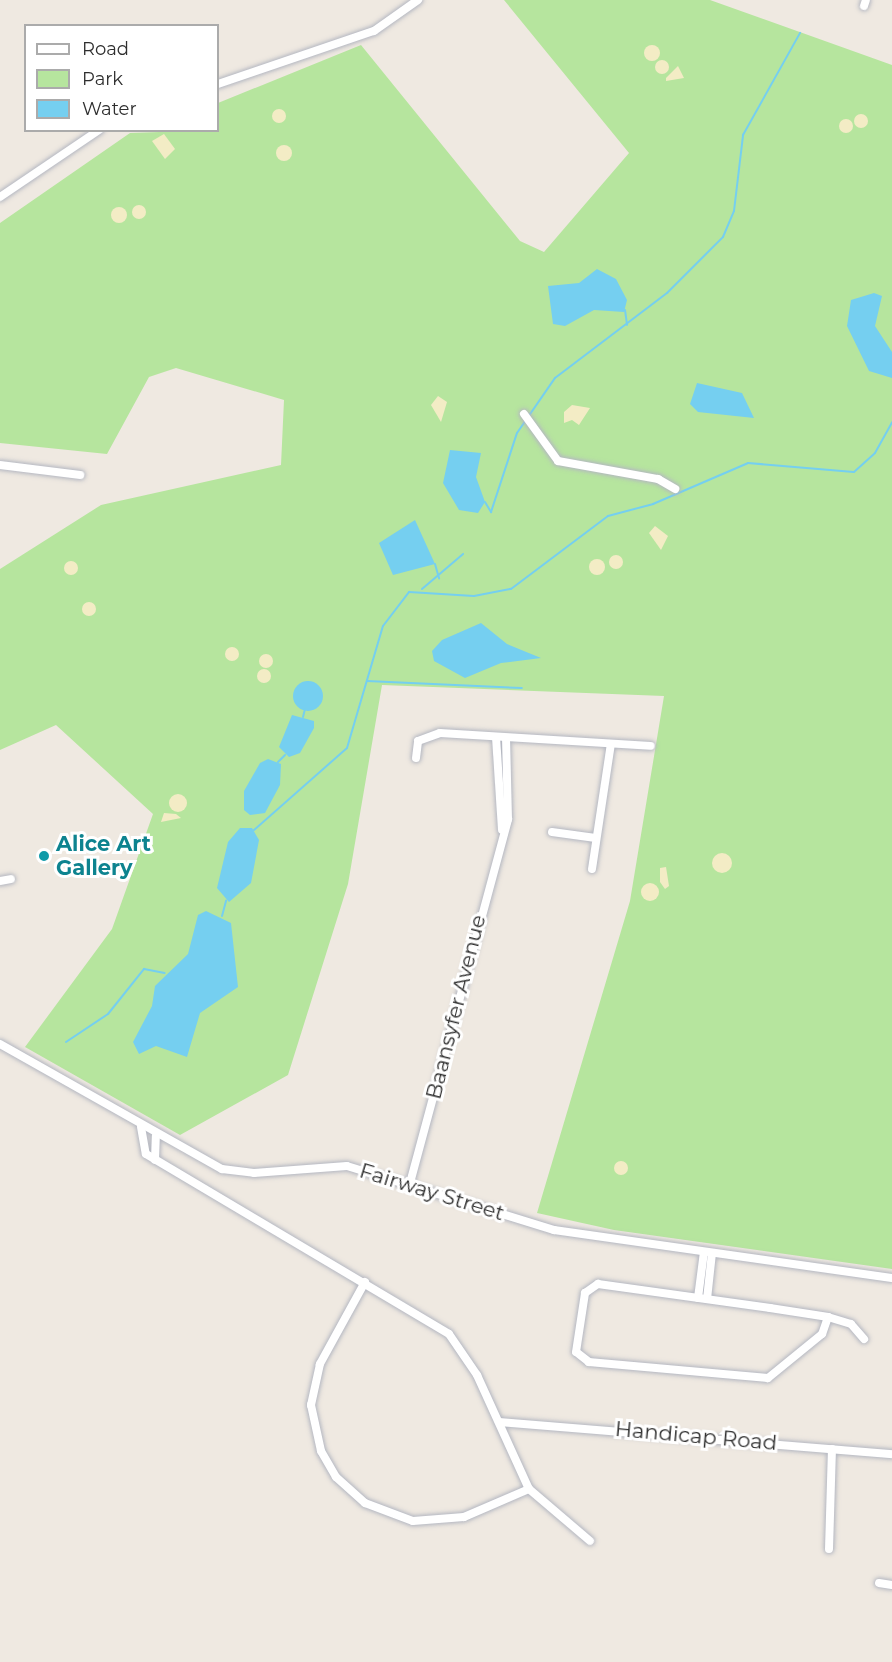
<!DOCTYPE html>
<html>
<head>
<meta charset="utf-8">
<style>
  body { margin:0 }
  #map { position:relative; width:892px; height:1662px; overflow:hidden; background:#efe9e1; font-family:Montserrat,sans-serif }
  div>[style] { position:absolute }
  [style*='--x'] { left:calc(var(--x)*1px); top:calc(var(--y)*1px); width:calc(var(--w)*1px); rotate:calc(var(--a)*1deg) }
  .green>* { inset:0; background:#b6e59e }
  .sand>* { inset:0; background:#f3ecc5 }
  .round { border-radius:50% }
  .water>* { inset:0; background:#75cff0 }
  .stream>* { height:2px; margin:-1px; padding:0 1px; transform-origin:1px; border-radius:1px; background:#75cff0 }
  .roads { filter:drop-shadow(0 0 2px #b4b7c1) drop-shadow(0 0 2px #b4b7c1) }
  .street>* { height:8px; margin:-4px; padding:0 4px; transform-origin:4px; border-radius:4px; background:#fff }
  .dots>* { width:16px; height:16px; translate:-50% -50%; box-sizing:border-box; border:3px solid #fff; border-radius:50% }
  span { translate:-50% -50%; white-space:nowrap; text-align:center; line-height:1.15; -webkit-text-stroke:6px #fff; paint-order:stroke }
  .culture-label { font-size:21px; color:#0d838f; font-weight:700 }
  .left { translate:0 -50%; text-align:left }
  .street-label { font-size:21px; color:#2e2e2e }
  .legend { position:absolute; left:24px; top:24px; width:195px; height:108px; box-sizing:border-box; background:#fff; border:2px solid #ababab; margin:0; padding:8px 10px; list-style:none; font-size:18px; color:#2e2e2e }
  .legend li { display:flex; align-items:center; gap:12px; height:30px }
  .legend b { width:30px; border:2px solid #ababab }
</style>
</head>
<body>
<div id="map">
  <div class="green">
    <div style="clip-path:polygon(504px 0,710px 0,892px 65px,892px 1269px,614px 1230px,537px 1213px,630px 901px,664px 696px,382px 685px,348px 884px,288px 1075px,180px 1135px,25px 1047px,112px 929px,153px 814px,56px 725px,0 750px,0 569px,101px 505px,281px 465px,284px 400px,176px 368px,149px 377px,107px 454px,0 443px,0 223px,130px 133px,218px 130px,218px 103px,361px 45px,520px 241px,544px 252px,629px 153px)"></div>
  </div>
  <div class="sand">
    <div class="round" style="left:644px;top:45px;width:16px;height:16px"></div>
    <div class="round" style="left:655px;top:60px;width:14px;height:14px"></div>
    <div style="clip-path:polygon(678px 66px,684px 78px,666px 81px,666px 78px)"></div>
    <div class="round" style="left:272px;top:109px;width:14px;height:14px"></div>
    <div class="round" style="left:854px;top:114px;width:14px;height:14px"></div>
    <div class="round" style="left:839px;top:119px;width:14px;height:14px"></div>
    <div style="clip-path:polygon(164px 134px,175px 149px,165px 159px,152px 141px)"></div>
    <div class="round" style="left:276px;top:145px;width:16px;height:16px"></div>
    <div class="round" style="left:132px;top:205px;width:14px;height:14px"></div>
    <div class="round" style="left:111px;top:207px;width:16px;height:16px"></div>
    <div style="clip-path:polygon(438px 396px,447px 402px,441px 422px,431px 405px)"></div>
    <div style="clip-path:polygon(572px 405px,590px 408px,579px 425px,572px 420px,564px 423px,564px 412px)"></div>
    <div style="clip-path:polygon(655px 526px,668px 536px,661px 550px,649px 533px)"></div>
    <div class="round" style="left:609px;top:555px;width:14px;height:14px"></div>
    <div class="round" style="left:589px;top:559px;width:16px;height:16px"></div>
    <div class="round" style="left:64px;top:561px;width:14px;height:14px"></div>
    <div class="round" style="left:82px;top:602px;width:14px;height:14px"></div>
    <div class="round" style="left:225px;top:647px;width:14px;height:14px"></div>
    <div class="round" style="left:259px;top:654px;width:14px;height:14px"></div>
    <div class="round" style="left:257px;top:669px;width:14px;height:14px"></div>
    <div class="round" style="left:169px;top:794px;width:18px;height:18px"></div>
    <div style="clip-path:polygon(164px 813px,176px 814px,181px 818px,161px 822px)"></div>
    <div class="round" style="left:712px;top:853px;width:20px;height:20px"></div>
    <div style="clip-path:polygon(666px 867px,669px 886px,665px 889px,660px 882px,660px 868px)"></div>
    <div class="round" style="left:641px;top:883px;width:18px;height:18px"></div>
    <div class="round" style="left:614px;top:1161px;width:14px;height:14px"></div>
  </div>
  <div class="water">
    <div style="clip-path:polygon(597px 269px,616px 279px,627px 300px,624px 312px,594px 310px,565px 326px,553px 324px,548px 286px,579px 283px)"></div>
    <div style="clip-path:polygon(874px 293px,882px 296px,875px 326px,892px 352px,892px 378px,869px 371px,847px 326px,851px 300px)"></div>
    <div style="clip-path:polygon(697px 383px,742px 393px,754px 418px,698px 412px,690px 404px)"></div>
    <div style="clip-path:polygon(450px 450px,481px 453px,476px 477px,485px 502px,478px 513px,459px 510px,443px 483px)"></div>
    <div style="clip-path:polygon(415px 520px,435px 564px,393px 575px,379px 543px)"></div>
    <div style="clip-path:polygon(481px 623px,507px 644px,541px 658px,501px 663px,465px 678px,434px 661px,432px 651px,442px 640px)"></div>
    <div class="round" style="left:293px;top:681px;width:30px;height:30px"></div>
    <div style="clip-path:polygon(292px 715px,314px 721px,314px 728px,300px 753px,289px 757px,279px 747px)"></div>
    <div style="clip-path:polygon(268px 759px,281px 764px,280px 785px,265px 813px,250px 815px,244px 810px,244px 791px,260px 763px)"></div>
    <div style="clip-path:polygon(240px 828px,252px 828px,259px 840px,251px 883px,229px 902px,217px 888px,228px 842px)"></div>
    <div style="clip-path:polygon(206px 911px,231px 923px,238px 987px,200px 1013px,187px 1057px,156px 1046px,139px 1054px,133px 1042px,152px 1006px,155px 986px,188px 954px,198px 915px)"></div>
  </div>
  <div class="stream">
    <div style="--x:625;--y:310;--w:15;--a:82"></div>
    <div style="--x:485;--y:502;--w:12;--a:59"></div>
    <div style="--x:491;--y:512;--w:83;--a:-71.8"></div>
    <div style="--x:517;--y:433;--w:67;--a:-55.4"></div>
    <div style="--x:555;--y:378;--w:141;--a:-37.2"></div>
    <div style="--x:667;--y:293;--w:79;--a:-45"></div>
    <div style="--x:723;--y:237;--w:28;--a:-67"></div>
    <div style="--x:734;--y:211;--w:77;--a:-83.2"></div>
    <div style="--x:743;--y:135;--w:117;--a:-60.8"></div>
    <div style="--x:435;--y:564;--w:15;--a:74"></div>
    <div style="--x:422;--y:589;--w:54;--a:-40.5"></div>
    <div style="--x:367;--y:681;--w:155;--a:2.6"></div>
    <div style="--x:303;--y:717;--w:8;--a:-76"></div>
    <div style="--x:278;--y:762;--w:10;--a:-45"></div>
    <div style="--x:254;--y:830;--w:124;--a:-41.4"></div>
    <div style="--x:347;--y:748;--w:127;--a:-73.6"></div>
    <div style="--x:383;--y:626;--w:43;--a:-52.6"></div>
    <div style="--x:409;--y:592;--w:65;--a:3.5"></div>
    <div style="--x:474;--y:596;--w:38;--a:-11"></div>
    <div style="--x:511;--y:589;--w:121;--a:-37"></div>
    <div style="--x:608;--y:516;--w:47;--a:-14.9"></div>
    <div style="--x:653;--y:504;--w:103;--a:-23.3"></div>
    <div style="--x:748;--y:463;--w:106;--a:4.9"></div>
    <div style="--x:854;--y:472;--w:28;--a:-42"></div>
    <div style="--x:875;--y:453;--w:35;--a:-61"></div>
    <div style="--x:222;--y:916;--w:16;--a:-75"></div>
    <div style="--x:66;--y:1042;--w:50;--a:-33.7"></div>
    <div style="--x:108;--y:1014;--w:58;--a:-51.3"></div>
    <div style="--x:144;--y:969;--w:21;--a:11"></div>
  </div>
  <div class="roads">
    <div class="street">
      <div style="--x:864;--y:6;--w:6;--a:-72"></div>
      <div style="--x:218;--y:84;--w:165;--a:-18.8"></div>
      <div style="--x:374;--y:31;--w:54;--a:-35.2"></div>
      <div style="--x:0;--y:197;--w:120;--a:-34.1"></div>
      <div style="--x:524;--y:414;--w:58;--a:54.1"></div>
      <div style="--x:558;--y:461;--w:102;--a:10.2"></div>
      <div style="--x:658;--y:479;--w:20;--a:30"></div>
      <div style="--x:0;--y:465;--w:81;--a:7.1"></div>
      <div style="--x:496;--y:737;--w:93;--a:86.3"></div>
      <div style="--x:416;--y:758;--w:17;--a:-83"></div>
      <div style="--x:418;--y:741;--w:23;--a:-20"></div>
      <div style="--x:440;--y:733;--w:211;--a:3.5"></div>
      <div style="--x:552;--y:832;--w:44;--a:7.8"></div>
      <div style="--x:592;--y:869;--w:126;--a:-81.4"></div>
      <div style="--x:0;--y:881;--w:11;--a:-10"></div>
      <div style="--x:0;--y:1044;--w:255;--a:29.4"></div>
      <div style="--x:222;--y:1169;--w:32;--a:7"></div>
      <div style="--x:254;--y:1173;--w:93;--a:-4.3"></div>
      <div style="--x:347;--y:1166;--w:217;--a:17.2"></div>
      <div style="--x:554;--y:1230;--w:341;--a:8.1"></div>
      <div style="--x:141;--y:1127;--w:27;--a:80"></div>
      <div style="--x:146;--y:1154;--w:352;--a:30.7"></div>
      <div style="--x:449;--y:1334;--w:50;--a:55.7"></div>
      <div style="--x:477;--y:1375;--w:125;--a:65.5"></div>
      <div style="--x:529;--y:1489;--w:80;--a:40.4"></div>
      <div style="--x:155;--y:1160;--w:24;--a:-88"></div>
      <div style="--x:410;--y:1183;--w:377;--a:-74.9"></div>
      <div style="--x:508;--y:819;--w:81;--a:-91.4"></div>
      <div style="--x:365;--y:1282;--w:94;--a:118.8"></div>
      <div style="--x:320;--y:1364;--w:42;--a:102.4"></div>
      <div style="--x:311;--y:1405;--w:47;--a:77.7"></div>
      <div style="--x:321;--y:1451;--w:30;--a:60"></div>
      <div style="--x:336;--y:1477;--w:39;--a:42"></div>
      <div style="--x:365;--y:1503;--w:51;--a:20.6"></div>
      <div style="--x:413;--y:1521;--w:51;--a:-4.5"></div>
      <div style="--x:464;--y:1517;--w:71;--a:-23.3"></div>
      <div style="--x:598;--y:1284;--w:174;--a:7.9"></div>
      <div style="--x:770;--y:1308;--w:59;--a:8.8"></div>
      <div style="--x:828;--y:1317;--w:18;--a:109"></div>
      <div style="--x:822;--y:1334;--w:70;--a:140.8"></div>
      <div style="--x:768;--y:1378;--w:180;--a:-174.9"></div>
      <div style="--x:589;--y:1362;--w:16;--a:-142"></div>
      <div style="--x:576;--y:1352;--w:60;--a:-81.3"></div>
      <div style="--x:585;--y:1293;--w:16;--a:-35"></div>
      <div style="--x:698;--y:1298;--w:46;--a:-82.6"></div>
      <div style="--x:707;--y:1299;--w:46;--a:-83.8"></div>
      <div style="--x:828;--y:1317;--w:24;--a:17"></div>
      <div style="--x:851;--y:1324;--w:20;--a:49"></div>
      <div style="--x:500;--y:1422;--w:393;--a:4.7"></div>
      <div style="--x:829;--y:1549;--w:100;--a:-88.3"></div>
      <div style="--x:879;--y:1583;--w:13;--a:9"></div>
    </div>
  </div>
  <div class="dots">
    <div style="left:44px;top:856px;background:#0f9aa8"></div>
  </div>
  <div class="culture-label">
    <span class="left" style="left:56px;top:856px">Alice Art<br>Gallery</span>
  </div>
  <div class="street-label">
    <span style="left:456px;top:1007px;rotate:-76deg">Baansyfer Avenue</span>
    <span style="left:432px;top:1192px;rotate:17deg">Fairway Street</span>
    <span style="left:696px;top:1436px;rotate:5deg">Handicap Road</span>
  </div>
  <ul class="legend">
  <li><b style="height:8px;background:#fff"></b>Road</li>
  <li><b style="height:16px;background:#b6e59e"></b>Park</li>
  <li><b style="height:16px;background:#75cff0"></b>Water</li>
  </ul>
</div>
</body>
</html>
